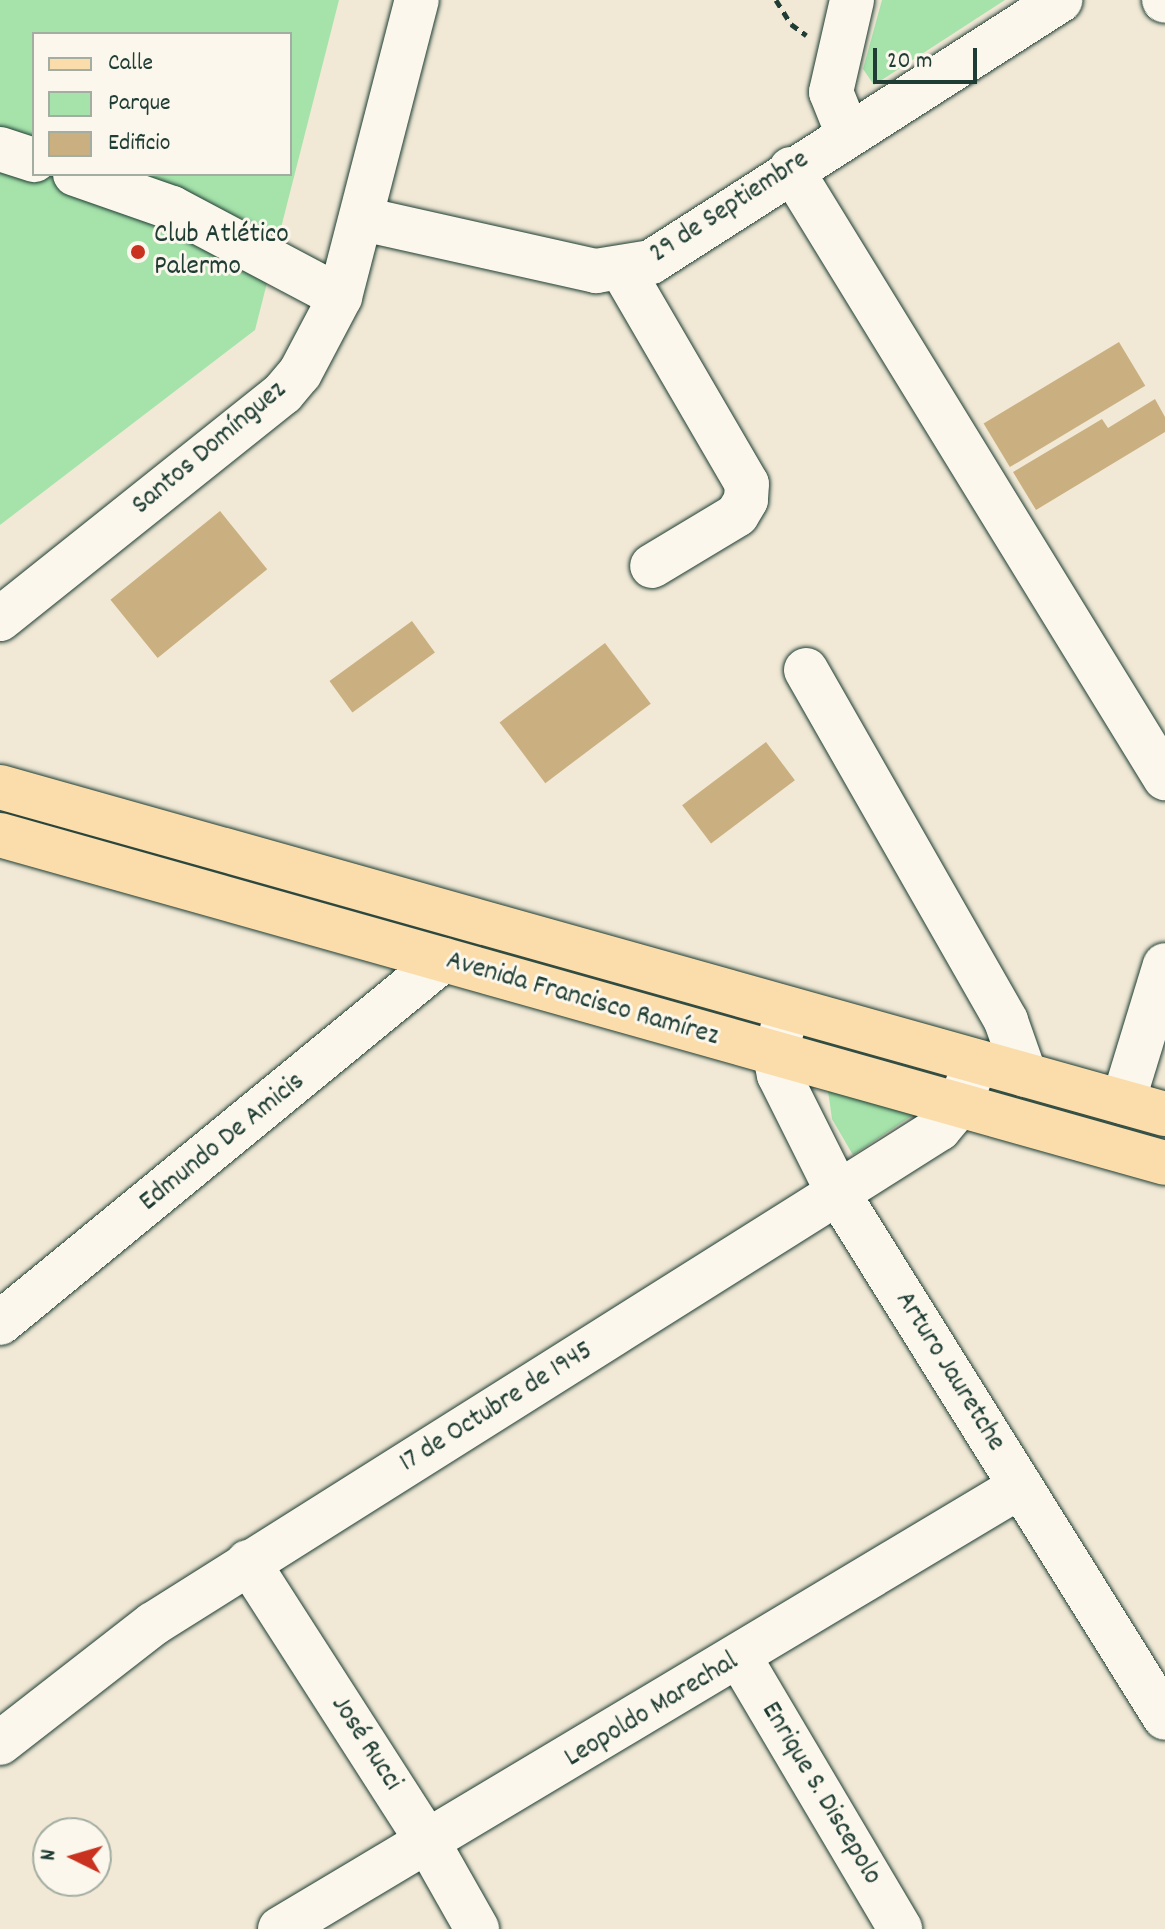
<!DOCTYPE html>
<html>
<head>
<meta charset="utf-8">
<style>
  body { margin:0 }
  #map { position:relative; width:1165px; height:1929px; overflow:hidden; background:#f1e9d6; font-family:Dekko,sans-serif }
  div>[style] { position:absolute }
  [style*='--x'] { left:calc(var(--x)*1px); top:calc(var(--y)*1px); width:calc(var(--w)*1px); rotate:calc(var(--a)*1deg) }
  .green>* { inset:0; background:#a6e3ab }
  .building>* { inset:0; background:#cab080; transform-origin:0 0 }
  .path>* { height:5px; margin-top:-2.5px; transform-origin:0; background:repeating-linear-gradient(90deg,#1f3d34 0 8px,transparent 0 14px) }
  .roads { filter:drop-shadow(0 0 2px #1f3d34) drop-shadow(0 0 2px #1f3d34) }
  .minor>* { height:44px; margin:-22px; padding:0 22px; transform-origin:22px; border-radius:22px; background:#fbf7ec }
  .major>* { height:44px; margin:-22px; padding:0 22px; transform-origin:22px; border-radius:22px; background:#fbddab }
  .dots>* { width:22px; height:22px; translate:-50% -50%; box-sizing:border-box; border:4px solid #fbf7ec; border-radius:50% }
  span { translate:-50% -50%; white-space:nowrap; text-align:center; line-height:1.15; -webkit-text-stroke:6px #fbf7ec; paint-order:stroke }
  .street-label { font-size:28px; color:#1f3d34 }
  .poi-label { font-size:28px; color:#1f3d34 }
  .left { translate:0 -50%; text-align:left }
  .legend { position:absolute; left:32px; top:32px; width:260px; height:144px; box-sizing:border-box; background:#fbf7ec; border:2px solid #a3ada2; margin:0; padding:10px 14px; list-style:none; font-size:24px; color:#1f3d34 }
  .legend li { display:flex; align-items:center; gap:16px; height:40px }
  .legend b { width:40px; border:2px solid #a3ada2 }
  .north { position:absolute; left:32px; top:1817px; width:80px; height:80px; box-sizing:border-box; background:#fbf7ec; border:2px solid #a3ada2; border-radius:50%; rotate:275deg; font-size:22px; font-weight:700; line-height:32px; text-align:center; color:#1f3d34 }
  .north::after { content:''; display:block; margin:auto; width:28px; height:36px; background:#c8321e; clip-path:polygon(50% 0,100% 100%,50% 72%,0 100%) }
  .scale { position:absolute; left:873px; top:48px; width:104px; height:36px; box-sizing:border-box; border:4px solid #1f3d34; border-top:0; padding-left:10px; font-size:24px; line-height:28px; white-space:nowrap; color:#1f3d34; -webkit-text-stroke:6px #fbf7ec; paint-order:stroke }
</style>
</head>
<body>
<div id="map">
  <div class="green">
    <div style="clip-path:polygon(evenodd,0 0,339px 0,255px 330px,0 525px,0 0,34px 34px,290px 34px,290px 174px,34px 174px,34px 34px)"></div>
    <div style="clip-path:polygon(882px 0,1005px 0,874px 85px,863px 69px)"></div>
    <div style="clip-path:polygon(828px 1091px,916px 1113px,853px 1155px,832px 1119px)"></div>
  </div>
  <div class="building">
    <div style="left:1119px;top:342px;width:51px;height:158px;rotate:59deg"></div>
    <div style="clip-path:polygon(1155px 399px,1165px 417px,1165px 432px,1036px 510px,1013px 472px,1102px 419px,1108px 428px)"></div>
    <div style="left:220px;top:511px;width:75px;height:141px;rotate:51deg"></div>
    <div style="left:412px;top:621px;width:39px;height:102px;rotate:54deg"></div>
    <div style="left:605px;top:643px;width:76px;height:132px;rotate:53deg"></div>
    <div style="left:766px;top:742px;width:48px;height:105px;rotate:53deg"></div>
  </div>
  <div class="path">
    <div style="--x:776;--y:0;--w:28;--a:58"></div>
    <div style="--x:791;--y:24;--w:19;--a:36"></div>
  </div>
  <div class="roads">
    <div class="minor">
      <div style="--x:1164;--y:0;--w:1;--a:45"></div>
      <div style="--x:847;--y:132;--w:43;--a:-111.8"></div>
      <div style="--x:831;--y:92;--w:94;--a:-77.1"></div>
      <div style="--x:0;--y:149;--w:36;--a:18"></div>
      <div style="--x:791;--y:169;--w:715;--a:58.45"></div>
      <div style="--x:75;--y:174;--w:103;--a:19.3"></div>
      <div style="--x:172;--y:208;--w:190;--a:27.9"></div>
      <div style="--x:363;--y:219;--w:239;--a:12.6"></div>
      <div style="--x:596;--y:271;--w:56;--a:-9.3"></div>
      <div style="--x:651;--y:262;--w:486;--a:-32.6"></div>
      <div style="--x:623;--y:271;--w:246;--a:59.8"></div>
      <div style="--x:747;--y:484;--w:16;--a:94"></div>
      <div style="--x:746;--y:500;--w:17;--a:121"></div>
      <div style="--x:737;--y:515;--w:99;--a:149"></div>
      <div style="--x:0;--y:619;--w:362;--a:-38.6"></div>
      <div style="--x:283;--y:393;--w:26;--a:-50"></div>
      <div style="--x:300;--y:373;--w:86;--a:-62.2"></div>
      <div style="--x:340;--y:297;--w:307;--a:-75.5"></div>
      <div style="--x:806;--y:670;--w:404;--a:60.3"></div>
      <div style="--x:1006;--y:1021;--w:57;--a:70.6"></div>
      <div style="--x:787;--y:1012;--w:45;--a:105.6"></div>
      <div style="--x:775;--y:1055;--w:20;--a:79"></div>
      <div style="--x:779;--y:1075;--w:134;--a:63.4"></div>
      <div style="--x:839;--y:1195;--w:616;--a:58.06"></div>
      <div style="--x:1123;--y:1102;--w:143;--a:-73"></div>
      <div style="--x:0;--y:1323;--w:573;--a:-39.33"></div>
      <div style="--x:248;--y:1562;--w:335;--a:57.3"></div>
      <div style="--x:429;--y:1844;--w:98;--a:60.5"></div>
      <div style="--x:740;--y:1658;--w:315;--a:59.4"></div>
      <div style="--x:0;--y:1743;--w:194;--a:-37.9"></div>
      <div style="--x:153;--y:1624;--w:929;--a:-32.2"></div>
      <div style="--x:939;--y:1129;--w:31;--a:-50"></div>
      <div style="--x:959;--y:1105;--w:35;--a:-68"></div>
      <div style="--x:280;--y:1929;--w:863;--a:-30.87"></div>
    </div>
    <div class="major">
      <div style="--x:0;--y:787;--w:1210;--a:15.68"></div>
      <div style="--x:0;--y:835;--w:1210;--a:15.72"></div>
    </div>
  </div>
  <div class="dots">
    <div style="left:138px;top:252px;background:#c8321e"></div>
  </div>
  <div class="street-label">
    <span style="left:730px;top:208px;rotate:-33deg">29 de Septiembre</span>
    <span style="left:210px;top:449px;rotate:-40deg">Santos Domínguez</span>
    <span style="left:582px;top:1000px;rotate:16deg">Avenida Francisco Ramírez</span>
    <span style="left:223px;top:1143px;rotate:-39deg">Edmundo De Amicis</span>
    <span style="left:949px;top:1372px;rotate:58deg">Arturo Jauretche</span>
    <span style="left:497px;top:1408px;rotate:-32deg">17 de Octubre de 1945</span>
    <span style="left:652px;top:1711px;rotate:-31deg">Leopoldo Marechal</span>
    <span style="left:365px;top:1744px;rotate:57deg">José Rucci</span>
    <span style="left:820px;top:1794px;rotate:59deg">Enrique S. Discepolo</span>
  </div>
  <div class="poi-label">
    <span class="left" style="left:154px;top:252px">Club Atlético<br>Palermo</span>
  </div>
  <ul class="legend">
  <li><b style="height:10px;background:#fbddab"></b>Calle</li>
  <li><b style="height:22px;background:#a6e3ab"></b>Parque</li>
  <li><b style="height:22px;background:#cab080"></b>Edificio</li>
  </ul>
  <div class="north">N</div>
  <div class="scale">20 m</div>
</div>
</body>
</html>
